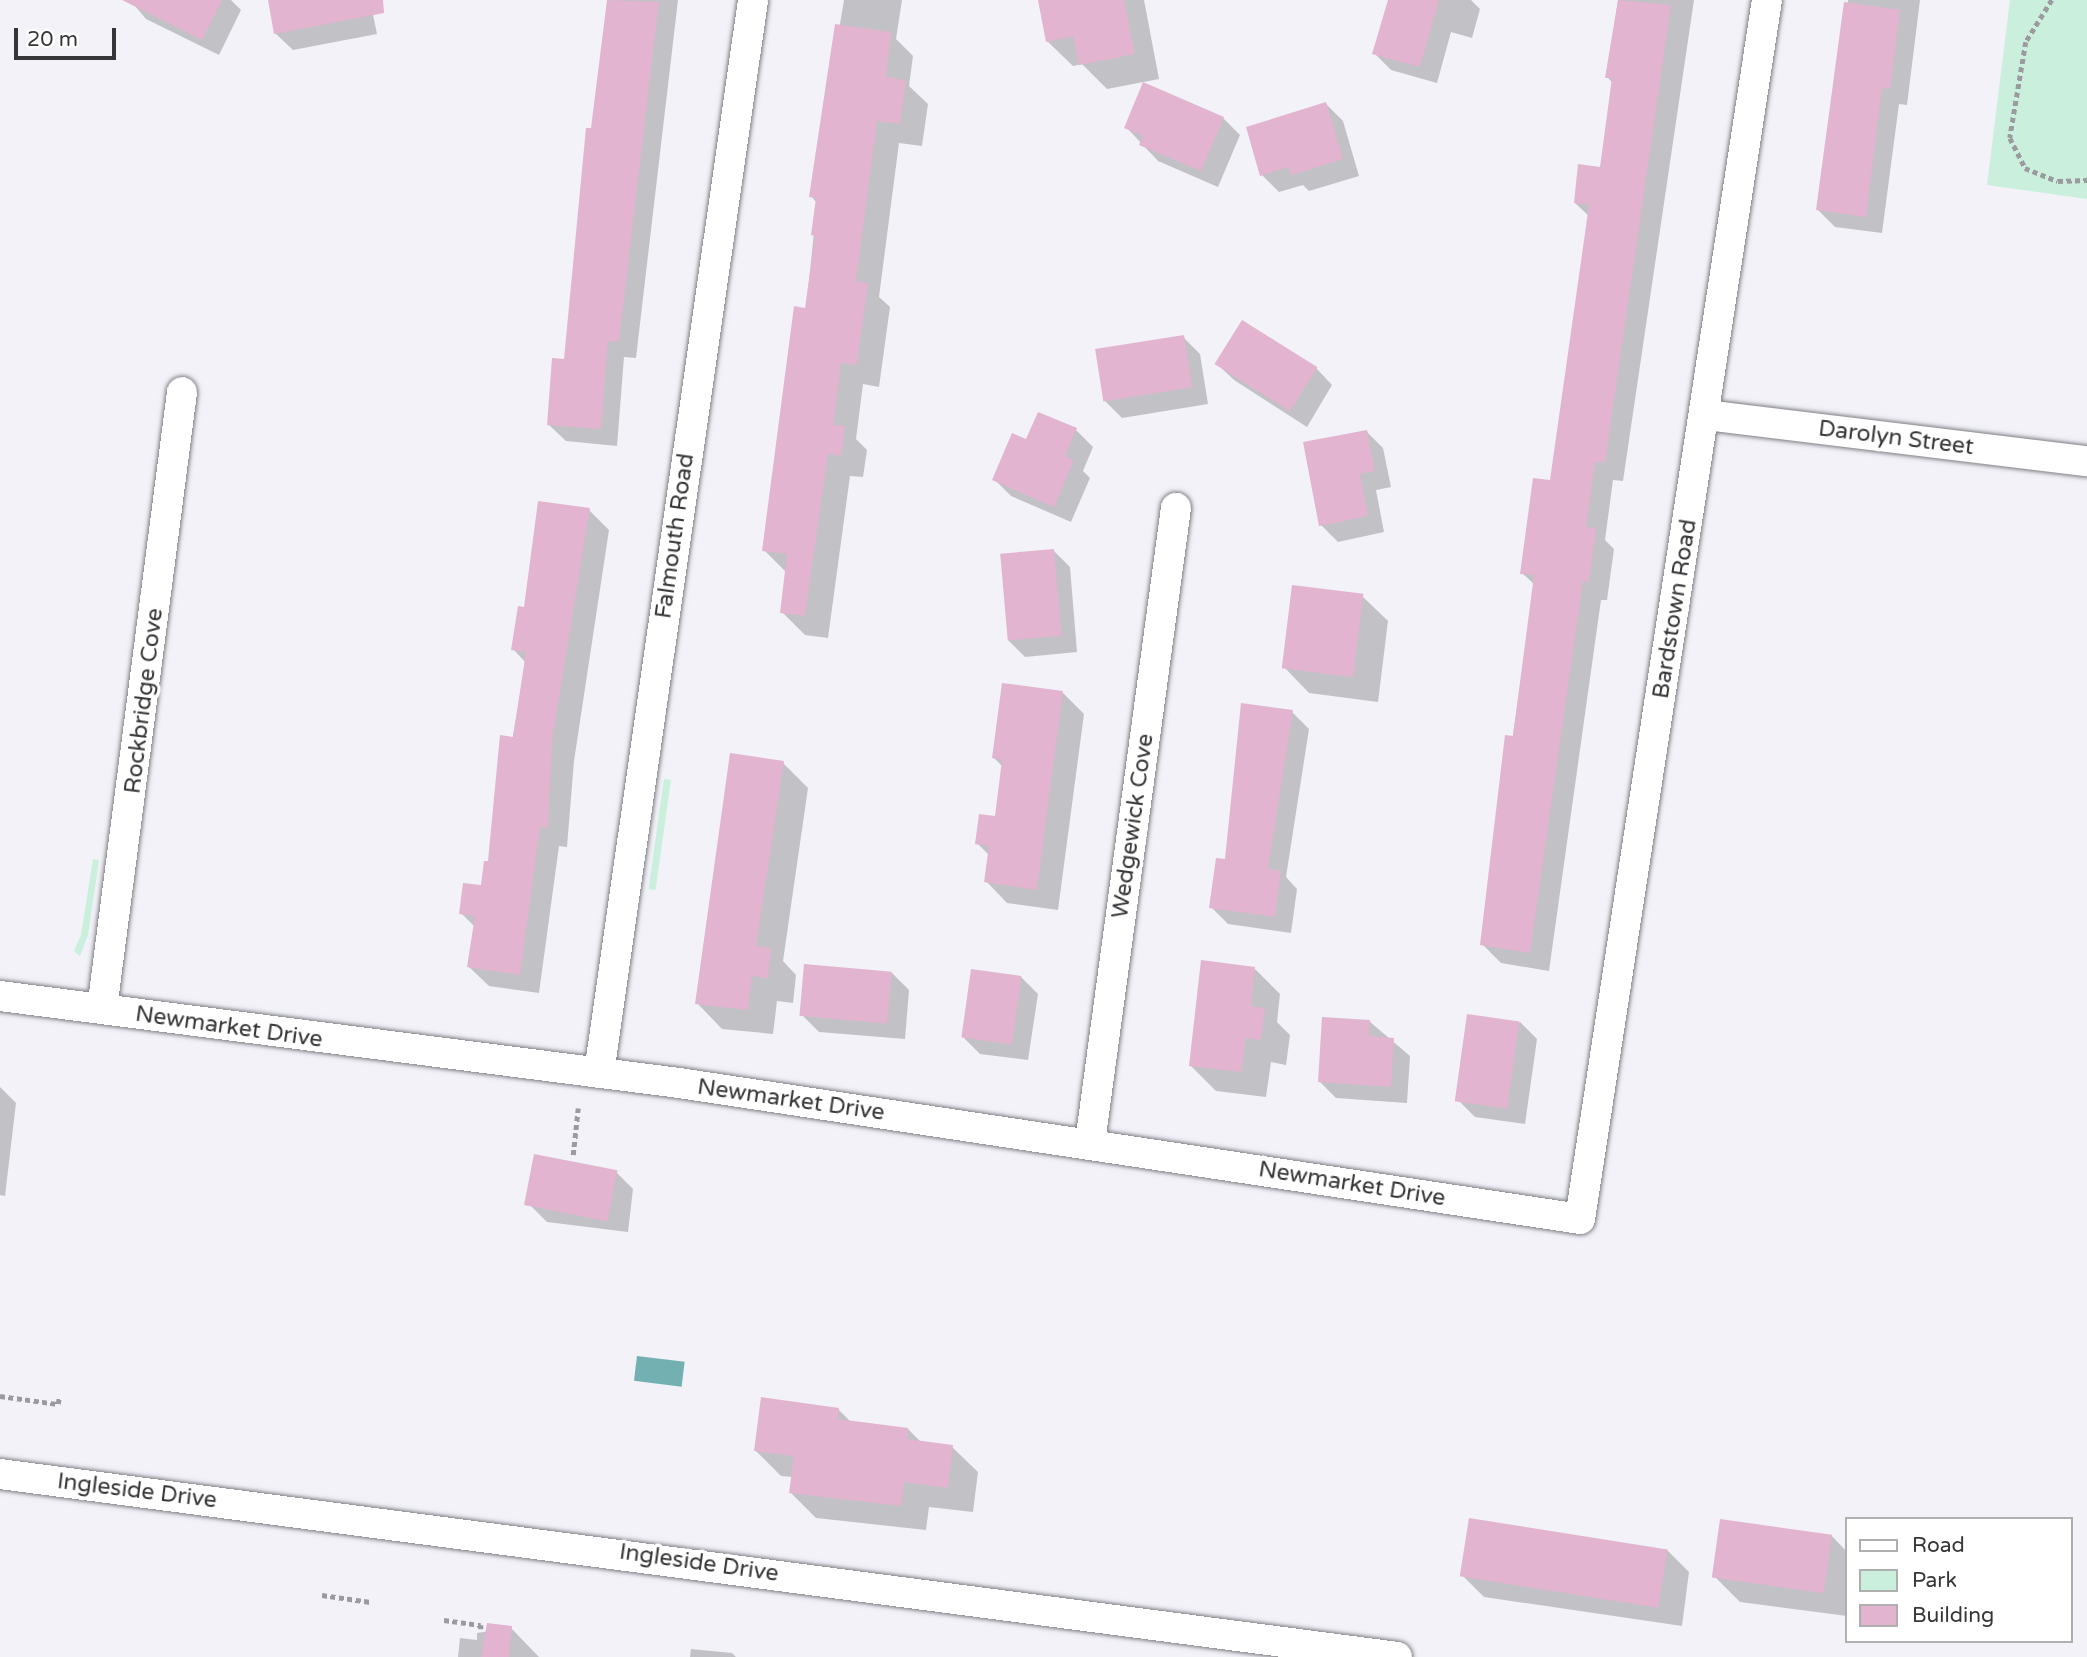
<!DOCTYPE html>
<html>
<head>
<meta charset="utf-8">
<style>
  body { margin:0 }
  #map { position:relative; width:2087px; height:1657px; overflow:hidden; background:#f2f2f8; font-family:"Varela Round",sans-serif }
  div>[style] { position:absolute }
  [style*='--x'] { left:calc(var(--x)*1px); top:calc(var(--y)*1px); width:calc(var(--w)*1px); rotate:calc(var(--a)*1deg) }
  .green>* { inset:0; background:#caefdc; transform-origin:0 0 }
  .water>* { inset:0; background:#73b0b2; transform-origin:0 0 }
  .shadow>* { inset:0; background:#0003 }
  .building>* { inset:0; background:#e2b4cf; transform-origin:0 0 }
  .path>* { height:4.5px; margin-top:-2.25px; transform-origin:0; background:repeating-linear-gradient(90deg,#9b9b9f 0 5px,transparent 0 8.5px) }
  .roads { filter:drop-shadow(0 0 2px #7f7f85) drop-shadow(0 0 2px #7f7f85) }
  .street>* { height:30px; margin:-15px; padding:0 15px; transform-origin:15px; border-radius:15px; background:#fff }
  span { translate:-50% -50%; white-space:nowrap; text-align:center; line-height:1.15; -webkit-text-stroke:7px #fff; paint-order:stroke }
  .street-label { font-size:23px; color:#363638 }
  .legend { position:absolute; left:1845px; top:1517px; width:228px; height:126px; box-sizing:border-box; background:#fff; border:2px solid #afafaf; margin:0; padding:9px 12px; list-style:none; font-size:21px; color:#363638 }
  .legend li { display:flex; align-items:center; gap:14px; height:35px }
  .legend b { width:35px; border:2px solid #afafaf }
  .scale { position:absolute; left:14px; top:28px; width:102px; height:32px; box-sizing:border-box; border:4px solid #363638; border-top:0; padding-left:9px; font-size:21px; line-height:24px; white-space:nowrap; color:#363638; -webkit-text-stroke:5px #fff; paint-order:stroke }
</style>
</head>
<body>
<div id="map">
  <div class="green">
    <div style="clip-path:polygon(2010px 0,2087px 0,2087px 199px,1987px 185px)"></div>
    <div style="left:664px;top:779px;width:7px;height:111px;rotate:8deg"></div>
    <div style="clip-path:polygon(93px 859px,99px 860px,88px 935px,80px 956px,74px 951px,81px 935px)"></div>
  </div>
  <div class="water">
    <div style="left:637px;top:1356px;width:48px;height:25px;rotate:7deg"></div>
  </div>
  <div class="shadow">
    <div style="clip-path:polygon(130px 0,231px 0,241px 10px,219px 55px,146px 19px)"></div>
    <div style="clip-path:polygon(270px 0,370px 0,377px 34px,293px 50px,276px 34px)"></div>
    <div style="clip-path:polygon(609px 0,678px 0,636px 358px,624px 357px,617px 446px,566px 441px,549px 425px,565px 361px)"></div>
    <div style="clip-path:polygon(844px 0,902px 0,896px 39px,913px 56px,909px 86px,928px 104px,922px 146px,899px 143px,879px 297px,890px 307px,879px 387px,863px 384px,856px 439px,867px 450px,863px 477px,850px 476px,828px 638px,805px 635px,782px 612px,787px 573px,764px 550px,806px 310px,817px 203px,811px 196px)"></div>
    <div style="clip-path:polygon(1039px 0,1144px 0,1159px 79px,1107px 89px,1082px 64px,1073px 66px,1047px 41px)"></div>
    <div style="clip-path:polygon(1390px 0,1471px 0,1480px 9px,1472px 38px,1451px 32px,1437px 83px,1391px 70px,1374px 53px)"></div>
    <div style="clip-path:polygon(1618px 0,1694px 0,1623px 481px,1613px 480px,1605px 540px,1614px 549px,1607px 600px,1601px 600px,1549px 971px,1501px 963px,1482px 944px,1535px 585px,1522px 573px,1551px 482px,1590px 217px,1575px 203px,1602px 169px,1613px 83px,1607px 77px)"></div>
    <div style="clip-path:polygon(1848px 0,1920px 0,1907px 105px,1899px 104px,1882px 233px,1835px 227px,1818px 210px)"></div>
    <div style="clip-path:polygon(1326px 104px,1343px 121px,1359px 176px,1309px 191px,1303px 185px,1279px 192px,1262px 175px)"></div>
    <div style="clip-path:polygon(1223px 118px,1240px 135px,1218px 187px,1158px 161px,1126px 127px)"></div>
    <div style="clip-path:polygon(1183px 337px,1200px 354px,1208px 404px,1122px 418px,1105px 401px)"></div>
    <div style="clip-path:polygon(1217px 364px,1316px 368px,1332px 385px,1307px 427px,1234px 380px)"></div>
    <div style="clip-path:polygon(1039px 414px,1076px 430px,1093px 447px,1083px 471px,1090px 478px,1071px 522px,1011px 496px,994px 479px,1027px 442px)"></div>
    <div style="clip-path:polygon(1366px 431px,1383px 448px,1391px 487px,1376px 490px,1384px 532px,1338px 542px,1321px 525px)"></div>
    <div style="clip-path:polygon(589px 510px,609px 530px,574px 761px,567px 847px,559px 846px,539px 993px,489px 986px,469px 967px,475px 927px,461px 913px,483px 887px,490px 863px,526px 663px,513px 649px,525px 609px)"></div>
    <div style="clip-path:polygon(1053px 550px,1070px 567px,1077px 652px,1025px 657px,1008px 640px)"></div>
    <div style="clip-path:polygon(1362px 596px,1388px 621px,1378px 702px,1309px 693px,1284px 667px)"></div>
    <div style="clip-path:polygon(1063px 693px,1084px 714px,1058px 910px,1007px 903px,986px 881px,990px 856px,977px 843px,996px 818px,1003px 767px,994px 758px)"></div>
    <div style="clip-path:polygon(1292px 712px,1309px 729px,1286px 877px,1297px 889px,1291px 933px,1228px 924px,1211px 907px)"></div>
    <div style="clip-path:polygon(783px 763px,808px 788px,783px 961px,796px 975px,793px 1003px,777px 1001px,773px 1034px,722px 1029px,697px 1003px)"></div>
    <div style="clip-path:polygon(1255px 969px,1280px 994px,1277px 1022px,1290px 1035px,1286px 1065px,1271px 1062px,1266px 1097px,1216px 1091px,1191px 1066px)"></div>
    <div style="clip-path:polygon(892px 973px,909px 990px,905px 1039px,819px 1032px,802px 1015px)"></div>
    <div style="clip-path:polygon(1021px 977px,1038px 994px,1028px 1060px,980px 1054px,963px 1037px)"></div>
    <div style="clip-path:polygon(1369px 1021px,1410px 1056px,1407px 1103px,1336px 1098px,1319px 1081px)"></div>
    <div style="clip-path:polygon(1520px 1022px,1537px 1039px,1525px 1124px,1475px 1117px,1458px 1100px)"></div>
    <div style="clip-path:polygon(0 1087px,16px 1103px,5px 1196px,0 1195px)"></div>
    <div style="clip-path:polygon(616px 1172px,633px 1189px,628px 1232px,547px 1222px,530px 1205px)"></div>
    <div style="clip-path:polygon(838px 1409px,852px 1423px,908px 1429px,921px 1442px,952px 1447px,978px 1472px,973px 1512px,929px 1507px,926px 1530px,816px 1518px,791px 1493px,793px 1477px,781px 1476px,755px 1450px)"></div>
    <div style="clip-path:polygon(1831px 1535px,1847px 1552px,1847px 1616px,1740px 1602px,1714px 1576px)"></div>
    <div style="clip-path:polygon(1667px 1550px,1689px 1572px,1682px 1626px,1484px 1597px,1462px 1575px)"></div>
    <div style="clip-path:polygon(511px 1628px,539px 1657px,458px 1657px,460px 1638px,477px 1640px,477px 1633px)"></div>
    <div style="clip-path:polygon(691px 1649px,732px 1653px,736px 1657px,690px 1657px)"></div>
  </div>
  <div class="building">
    <div style="clip-path:polygon(122px 0,222px 0,202px 40px)"></div>
    <div style="clip-path:polygon(268px 0,383px 0,384px 13px,274px 34px)"></div>
    <div style="clip-path:polygon(607px 0,659px 2px,619px 342px,608px 341px,601px 429px,547px 425px,552px 358px,564px 359px,586px 128px,591px 128px)"></div>
    <div style="clip-path:polygon(1038px 0,1124px 0,1135px 54px,1079px 65px,1073px 36px,1046px 42px)"></div>
    <div style="clip-path:polygon(1388px 0,1439px 0,1420px 67px,1372px 54px)"></div>
    <div style="clip-path:polygon(1618px 0,1671px 5px,1605px 463px,1595px 462px,1586px 527px,1596px 528px,1589px 582px,1583px 581px,1530px 953px,1480px 945px,1505px 735px,1513px 736px,1534px 575px,1520px 574px,1533px 478px,1550px 480px,1589px 205px,1574px 203px,1578px 164px,1600px 167px,1612px 78px,1605px 78px)"></div>
    <div style="clip-path:polygon(1844px 2px,1900px 10px,1890px 89px,1882px 88px,1866px 217px,1816px 210px)"></div>
    <div style="clip-path:polygon(835px 24px,891px 32px,886px 77px,906px 80px,900px 124px,877px 121px,856px 281px,868px 283px,857px 365px,841px 363px,833px 425px,845px 426px,841px 456px,828px 454px,805px 616px,780px 613px,787px 554px,762px 551px,794px 306px,805px 308px,815px 236px,811px 235px,816px 198px,809px 197px)"></div>
    <div style="clip-path:polygon(1143px 82px,1224px 117px,1201px 171px,1139px 145px,1143px 136px,1124px 128px)"></div>
    <div style="clip-path:polygon(1326px 102px,1343px 159px,1291px 175px,1288px 167px,1260px 176px,1246px 127px)"></div>
    <div style="left:1242px;top:320px;width:89px;height:52px;rotate:32deg"></div>
    <div style="left:1184px;top:335px;width:53px;height:90px;rotate:81deg"></div>
    <div style="clip-path:polygon(1038px 412px,1077px 428px,1065px 456px,1074px 460px,1054px 507px,992px 480px,1012px 433px,1026px 439px)"></div>
    <div style="clip-path:polygon(1367px 430px,1375px 471px,1360px 474px,1368px 516px,1319px 526px,1303px 442px)"></div>
    <div style="clip-path:polygon(538px 501px,590px 508px,552px 740px,548px 828px,540px 827px,520px 975px,467px 967px,475px 916px,459px 914px,463px 883px,481px 885px,484px 861px,488px 861px,500px 735px,513px 737px,526px 652px,511px 650px,518px 606px,524px 607px)"></div>
    <div style="left:1054px;top:549px;width:87px;height:54px;rotate:85deg"></div>
    <div style="left:1292px;top:585px;width:72px;height:84px;rotate:7deg"></div>
    <div style="clip-path:polygon(1002px 683px,1063px 691px,1037px 890px,984px 882px,989px 846px,975px 844px,979px 814px,995px 816px,1002px 760px,992px 758px)"></div>
    <div style="clip-path:polygon(1241px 703px,1293px 710px,1268px 869px,1281px 871px,1275px 917px,1209px 908px,1216px 858px,1225px 859px)"></div>
    <div style="clip-path:polygon(730px 753px,784px 761px,756px 946px,771px 948px,768px 978px,752px 976px,748px 1010px,695px 1004px)"></div>
    <div style="clip-path:polygon(1201px 960px,1255px 967px,1251px 1006px,1265px 1008px,1261px 1040px,1246px 1038px,1241px 1072px,1189px 1066px)"></div>
    <div style="left:804px;top:964px;width:88px;height:52px;rotate:5deg"></div>
    <div style="left:971px;top:969px;width:51px;height:69px;rotate:8deg"></div>
    <div style="left:1467px;top:1014px;width:53px;height:88px;rotate:8deg"></div>
    <div style="clip-path:polygon(1322px 1017px,1370px 1020px,1369px 1036px,1394px 1038px,1391px 1087px,1318px 1082px)"></div>
    <div style="left:534px;top:1154px;width:85px;height:52px;rotate:11deg"></div>
    <div style="clip-path:polygon(761px 1397px,839px 1408px,838px 1419px,908px 1428px,907px 1439px,953px 1445px,948px 1488px,904px 1482px,901px 1506px,789px 1493px,794px 1456px,754px 1451px)"></div>
    <div style="left:1469px;top:1518px;width:201px;height:59px;rotate:9deg"></div>
    <div style="left:1720px;top:1519px;width:113px;height:59px;rotate:8deg"></div>
    <div style="clip-path:polygon(487px 1623px,512px 1626px,509px 1657px,481px 1657px)"></div>
  </div>
  <div class="path">
    <div style="--x:2052;--y:0;--w:49;--a:121.8"></div>
    <div style="--x:2026;--y:42;--w:97;--a:99.5"></div>
    <div style="--x:2010;--y:138;--w:34;--a:63"></div>
    <div style="--x:2025;--y:168;--w:35;--a:22"></div>
    <div style="--x:2058;--y:181;--w:29;--a:-2"></div>
    <div style="--x:573;--y:1155;--w:47;--a:-83.9"></div>
    <div style="--x:0;--y:1396;--w:59;--a:7.9"></div>
    <div style="--x:58;--y:1404;--w:6;--a:-81"></div>
    <div style="--x:322;--y:1595;--w:49;--a:8.3"></div>
    <div style="--x:444;--y:1620;--w:37;--a:8"></div>
    <div style="--x:481;--y:1625;--w:4;--a:90"></div>
  </div>
  <div class="roads">
    <div class="street">
      <div style="--x:1705;--y:415;--w:385;--a:6.9"></div>
      <div style="--x:0;--y:996;--w:685;--a:7.3"></div>
      <div style="--x:679;--y:1083;--w:911;--a:8.58"></div>
      <div style="--x:1580;--y:1219;--w:1233;--a:-81.28"></div>
      <div style="--x:102;--y:1009;--w:622;--a:-82.61"></div>
      <div style="--x:599;--y:1073;--w:1084;--a:-81.83"></div>
      <div style="--x:1090;--y:1143;--w:641;--a:-82.29"></div>
      <div style="--x:0;--y:1474;--w:1409;--a:7.46"></div>
    </div>
  </div>
  <div class="street-label">
    <span style="left:1896px;top:438px;rotate:7deg">Darolyn Street</span>
    <span style="left:675px;top:536px;rotate:-82deg">Falmouth Road</span>
    <span style="left:1675px;top:609px;rotate:-81deg">Bardstown Road</span>
    <span style="left:144px;top:701px;rotate:-83deg">Rockbridge Cove</span>
    <span style="left:1133px;top:826px;rotate:-82deg">Wedgewick Cove</span>
    <span style="left:229px;top:1027px;rotate:8deg">Newmarket Drive</span>
    <span style="left:791px;top:1100px;rotate:8deg">Newmarket Drive</span>
    <span style="left:1352px;top:1184px;rotate:9deg">Newmarket Drive</span>
    <span style="left:137px;top:1491px;rotate:7deg">Ingleside Drive</span>
    <span style="left:699px;top:1563px;rotate:8deg">Ingleside Drive</span>
  </div>
  <ul class="legend">
  <li><b style="height:9px;background:#fff"></b>Road</li>
  <li><b style="height:19px;background:#caefdc"></b>Park</li>
  <li><b style="height:19px;background:#e2b4cf"></b>Building</li>
  </ul>
  <div class="scale">20 m</div>
</div>
</body>
</html>
